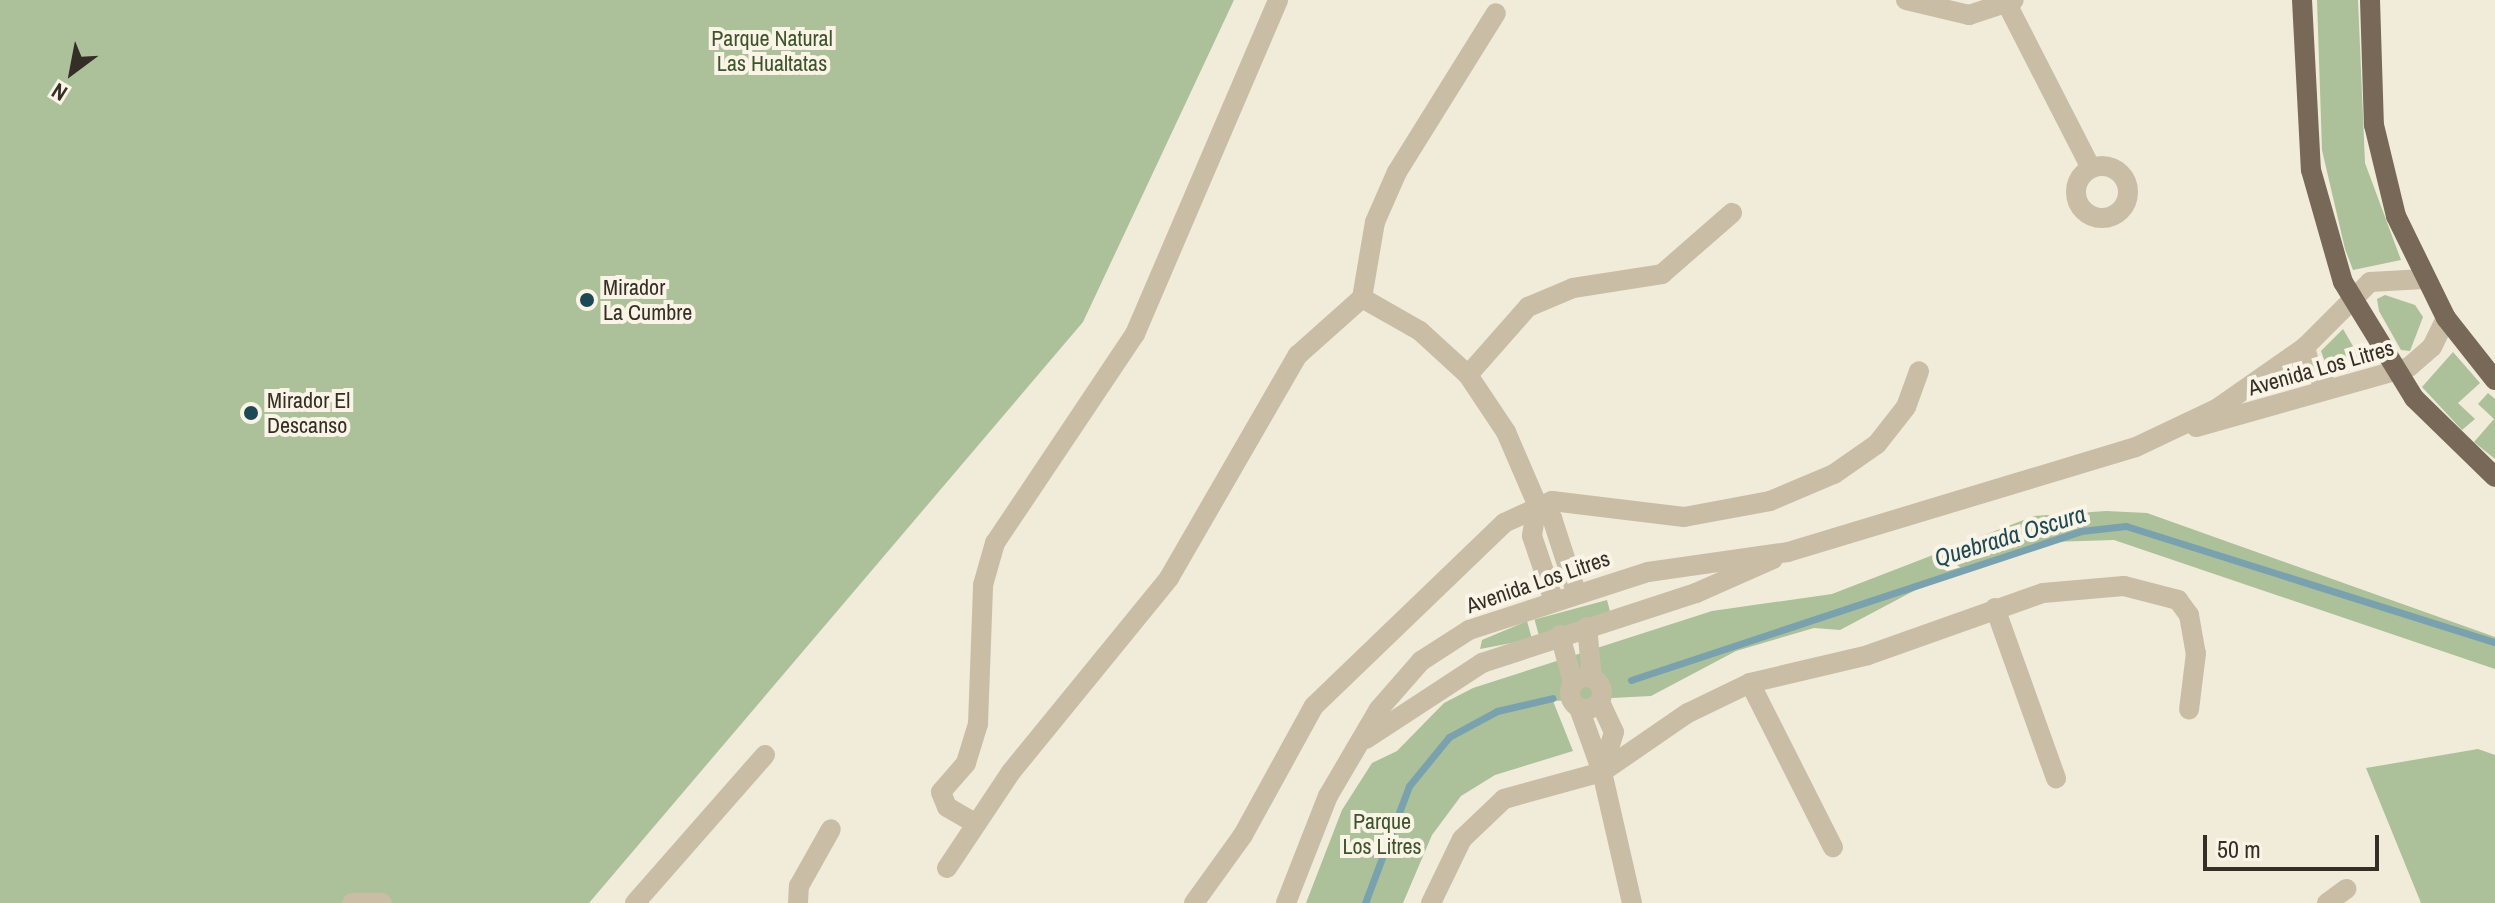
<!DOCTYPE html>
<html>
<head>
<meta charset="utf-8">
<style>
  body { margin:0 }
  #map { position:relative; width:2495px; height:903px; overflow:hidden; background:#f1ebda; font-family:"Archivo Narrow",sans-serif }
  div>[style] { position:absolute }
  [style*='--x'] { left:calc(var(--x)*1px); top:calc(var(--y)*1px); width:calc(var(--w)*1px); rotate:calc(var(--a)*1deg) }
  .green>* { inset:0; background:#acc09a; transform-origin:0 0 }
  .stream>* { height:7px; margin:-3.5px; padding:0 3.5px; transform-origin:3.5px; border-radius:3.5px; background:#79a2ae }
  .minor>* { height:20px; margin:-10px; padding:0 10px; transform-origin:10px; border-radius:10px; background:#c9bda6 }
  .minor>.ring { margin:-10px; padding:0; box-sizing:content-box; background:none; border:20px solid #c9bda6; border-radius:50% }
  .major>* { height:20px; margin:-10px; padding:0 10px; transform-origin:10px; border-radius:10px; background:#776858 }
  .dots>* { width:22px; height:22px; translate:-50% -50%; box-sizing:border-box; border:4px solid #f9f4e6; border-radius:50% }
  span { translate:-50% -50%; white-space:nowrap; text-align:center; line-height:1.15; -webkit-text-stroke:8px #f9f4e6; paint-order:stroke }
  .park-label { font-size:22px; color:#3d532b }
  .poi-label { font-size:22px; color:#352e27 }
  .left { translate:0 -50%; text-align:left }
  .street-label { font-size:22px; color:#352e27 }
  .water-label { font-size:24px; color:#1d4856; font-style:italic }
  .north { position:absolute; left:32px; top:32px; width:80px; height:80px; -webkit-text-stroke:6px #f9f4e6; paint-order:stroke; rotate:212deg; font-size:22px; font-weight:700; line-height:32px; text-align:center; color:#352e27 }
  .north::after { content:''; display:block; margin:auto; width:28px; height:36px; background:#352e27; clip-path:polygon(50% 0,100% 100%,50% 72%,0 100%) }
  .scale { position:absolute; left:2203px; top:835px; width:176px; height:36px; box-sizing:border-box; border:4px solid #352e27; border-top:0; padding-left:10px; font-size:24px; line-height:28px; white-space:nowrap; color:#352e27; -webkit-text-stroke:6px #f9f4e6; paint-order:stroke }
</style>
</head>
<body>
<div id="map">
  <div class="green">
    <div style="clip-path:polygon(0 0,1234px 0,1083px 322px,589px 903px,0 903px)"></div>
    <div style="clip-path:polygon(2317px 0,2358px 0,2365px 163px,2401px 260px,2353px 270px,2345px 249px,2322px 150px)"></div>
    <div style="clip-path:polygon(2385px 295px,2415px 305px,2423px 317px,2410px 351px,2401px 350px,2379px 311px,2377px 299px)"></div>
    <div style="clip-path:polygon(2343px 329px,2364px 365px,2328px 370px,2321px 351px)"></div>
    <div style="clip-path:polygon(2453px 352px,2480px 383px,2458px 403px,2475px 419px,2462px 430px,2422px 387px)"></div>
    <div style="clip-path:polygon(2488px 393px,2495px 399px,2495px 459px,2474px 442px,2494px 419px,2478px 404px)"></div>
    <div style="clip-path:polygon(2106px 511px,2147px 513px,2495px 637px,2495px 669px,2114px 540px,2050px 542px,1940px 577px,1840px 630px,1814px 628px,1736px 651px,1651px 696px,1553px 701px,1573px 751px,1495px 775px,1461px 796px,1432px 835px,1403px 903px,1306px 903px,1342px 810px,1372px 763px,1397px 751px,1444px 703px,1473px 688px,1712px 611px,1832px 594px,2034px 516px)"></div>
    <div style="left:1607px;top:600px;width:16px;height:75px;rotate:75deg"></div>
    <div style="clip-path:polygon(1527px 621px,1532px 639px,1480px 649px,1482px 640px)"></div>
    <div style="clip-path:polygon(2478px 749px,2495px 755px,2495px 903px,2421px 903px,2366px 768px)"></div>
  </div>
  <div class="stream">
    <div style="--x:1631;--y:680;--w:474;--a:-18.3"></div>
    <div style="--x:2081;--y:531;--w:45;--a:-6.3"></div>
    <div style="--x:2126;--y:526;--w:387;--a:17.5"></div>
    <div style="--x:1365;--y:903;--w:125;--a:-69.4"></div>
    <div style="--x:1409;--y:786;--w:63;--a:-50.8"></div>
    <div style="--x:1449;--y:737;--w:55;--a:-28.4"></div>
    <div style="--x:1497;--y:711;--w:57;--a:-13.1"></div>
  </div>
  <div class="minor">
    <div style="--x:1906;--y:0;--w:65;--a:13.4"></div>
    <div style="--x:1969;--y:15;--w:47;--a:-18.4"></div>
    <div style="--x:2007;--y:4;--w:184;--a:62.9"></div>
    <div class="ring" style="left:2076px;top:166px;width:32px;height:32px"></div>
    <div style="--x:1362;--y:298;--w:67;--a:29.6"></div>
    <div style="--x:1420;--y:331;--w:65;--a:42.5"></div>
    <div style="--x:1468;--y:375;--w:69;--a:56.3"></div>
    <div style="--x:1506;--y:432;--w:78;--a:66.7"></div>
    <div style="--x:1537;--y:504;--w:21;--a:43"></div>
    <div style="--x:1552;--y:518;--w:78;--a:72"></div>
    <div style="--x:2305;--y:347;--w:23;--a:75"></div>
    <div style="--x:2311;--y:369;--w:24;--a:45"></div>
    <div style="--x:1468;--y:375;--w:91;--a:-48.6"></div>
    <div style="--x:1528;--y:307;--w:49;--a:-22.9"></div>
    <div style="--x:1573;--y:288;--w:90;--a:-8.9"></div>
    <div style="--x:1662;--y:274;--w:93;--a:-41.1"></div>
    <div style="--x:2196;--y:427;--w:221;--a:-15.7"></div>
    <div style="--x:2409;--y:367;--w:30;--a:-41"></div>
    <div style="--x:2432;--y:347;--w:32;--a:-64"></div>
    <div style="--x:1537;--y:504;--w:32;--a:99"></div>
    <div style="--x:1532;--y:536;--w:65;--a:71.3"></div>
    <div style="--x:1995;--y:608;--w:181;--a:70.3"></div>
    <div style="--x:1587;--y:627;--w:51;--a:84.4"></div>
    <div style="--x:1560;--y:635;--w:50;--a:74.8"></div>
    <div class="ring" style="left:1570px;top:677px;width:12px;height:12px"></div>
    <div style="--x:1750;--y:683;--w:184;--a:63.2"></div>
    <div style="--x:1600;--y:702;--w:33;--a:65"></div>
    <div style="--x:1614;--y:732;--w:42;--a:106.7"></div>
    <div style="--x:1579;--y:708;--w:68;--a:70.2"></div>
    <div style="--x:1602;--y:772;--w:134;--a:77.1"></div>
    <div style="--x:1366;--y:739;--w:139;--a:-33.2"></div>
    <div style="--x:1482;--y:663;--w:225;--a:-18.1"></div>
    <div style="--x:1696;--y:593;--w:84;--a:-23.8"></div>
    <div style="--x:973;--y:822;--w:30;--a:-150"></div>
    <div style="--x:947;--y:807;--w:16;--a:-112"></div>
    <div style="--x:941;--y:792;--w:38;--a:-49"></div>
    <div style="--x:966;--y:763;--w:41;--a:-72.9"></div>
    <div style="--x:978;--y:724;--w:139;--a:-87.9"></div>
    <div style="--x:983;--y:585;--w:44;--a:-74.1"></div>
    <div style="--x:995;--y:543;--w:252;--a:-56.2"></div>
    <div style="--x:1135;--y:334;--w:363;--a:-66.8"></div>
    <div style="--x:947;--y:868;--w:115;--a:-56.3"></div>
    <div style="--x:1011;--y:772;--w:250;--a:-50.8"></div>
    <div style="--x:1169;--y:578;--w:258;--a:-60"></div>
    <div style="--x:1298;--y:355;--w:86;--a:-41.7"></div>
    <div style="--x:1362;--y:298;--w:77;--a:-80.3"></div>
    <div style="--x:1375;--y:222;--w:55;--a:-66.3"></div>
    <div style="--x:1397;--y:172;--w:187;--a:-58.1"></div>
    <div style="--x:352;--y:903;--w:30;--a:0"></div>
    <div style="--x:635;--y:903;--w:197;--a:-48.7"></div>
    <div style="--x:798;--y:903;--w:17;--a:-87"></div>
    <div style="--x:799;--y:886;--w:65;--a:-60.7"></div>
    <div style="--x:1194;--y:903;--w:84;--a:-54.2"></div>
    <div style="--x:1243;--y:835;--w:147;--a:-61.2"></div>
    <div style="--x:1314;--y:706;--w:264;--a:-43.9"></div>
    <div style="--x:1504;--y:523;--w:53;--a:-24.6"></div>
    <div style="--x:1552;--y:501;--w:133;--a:6.9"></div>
    <div style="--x:1684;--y:517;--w:87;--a:-10.5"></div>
    <div style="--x:1770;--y:501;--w:69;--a:-22.9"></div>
    <div style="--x:1834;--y:474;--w:52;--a:-34.9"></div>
    <div style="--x:1877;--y:444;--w:47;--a:-51.9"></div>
    <div style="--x:1906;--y:407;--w:38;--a:-70"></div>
    <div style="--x:1286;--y:903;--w:115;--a:-68.6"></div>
    <div style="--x:1328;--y:796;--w:101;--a:-59.6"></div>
    <div style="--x:1379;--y:709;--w:64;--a:-48.8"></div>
    <div style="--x:1421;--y:661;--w:57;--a:-32.9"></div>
    <div style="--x:1469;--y:630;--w:188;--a:-18"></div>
    <div style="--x:1648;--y:572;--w:141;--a:-8.1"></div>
    <div style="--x:1788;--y:552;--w:363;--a:-16.8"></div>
    <div style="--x:2136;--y:447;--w:91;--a:-25.4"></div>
    <div style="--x:2218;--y:408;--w:106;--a:-35"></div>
    <div style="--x:2305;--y:347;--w:92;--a:-45"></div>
    <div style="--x:2370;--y:282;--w:54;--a:-3.2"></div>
    <div style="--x:1431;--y:903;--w:71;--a:-64.2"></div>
    <div style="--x:1462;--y:839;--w:58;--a:-43.6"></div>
    <div style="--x:1504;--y:799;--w:102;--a:-15.4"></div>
    <div style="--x:1602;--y:772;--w:104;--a:-34.5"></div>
    <div style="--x:1688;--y:713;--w:69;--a:-25.8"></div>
    <div style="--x:1750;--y:683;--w:121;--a:-13.3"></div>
    <div style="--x:1868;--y:655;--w:186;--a:-19.5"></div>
    <div style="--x:2043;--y:593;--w:81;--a:-4.9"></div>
    <div style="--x:2124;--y:586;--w:56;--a:14.5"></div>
    <div style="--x:2178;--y:600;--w:19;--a:54"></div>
    <div style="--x:2189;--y:615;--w:39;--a:80"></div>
    <div style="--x:2196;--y:653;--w:57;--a:97"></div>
    <div style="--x:2327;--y:903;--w:24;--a:-36"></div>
  </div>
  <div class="major">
    <div style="--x:2302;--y:0;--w:170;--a:87"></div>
    <div style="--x:2311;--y:170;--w:116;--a:74.1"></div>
    <div style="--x:2343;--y:282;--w:136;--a:58.5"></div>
    <div style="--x:2414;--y:398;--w:113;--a:44.3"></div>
    <div style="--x:2370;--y:0;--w:125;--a:88.2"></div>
    <div style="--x:2374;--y:125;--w:94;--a:76.4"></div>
    <div style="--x:2396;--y:216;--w:114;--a:63.9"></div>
    <div style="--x:2446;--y:318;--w:79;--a:51.7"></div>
  </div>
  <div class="dots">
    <div style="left:587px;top:300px;background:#1d4856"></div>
    <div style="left:251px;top:413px;background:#1d4856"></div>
  </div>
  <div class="park-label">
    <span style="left:772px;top:51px">Parque Natural<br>Las Hualtatas</span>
    <span style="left:1382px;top:834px">Parque<br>Los Litres</span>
  </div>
  <div class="poi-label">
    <span class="left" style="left:603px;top:300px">Mirador<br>La Cumbre</span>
    <span class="left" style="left:267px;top:413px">Mirador El<br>Descanso</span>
  </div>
  <div class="street-label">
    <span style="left:2321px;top:368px;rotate:-16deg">Avenida Los Litres</span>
    <span style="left:1538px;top:582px;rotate:-19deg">Avenida Los Litres</span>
  </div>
  <div class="water-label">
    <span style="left:2010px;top:536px;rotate:-17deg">Quebrada Oscura</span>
  </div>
  <div class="north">N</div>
  <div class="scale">50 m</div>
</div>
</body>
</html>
